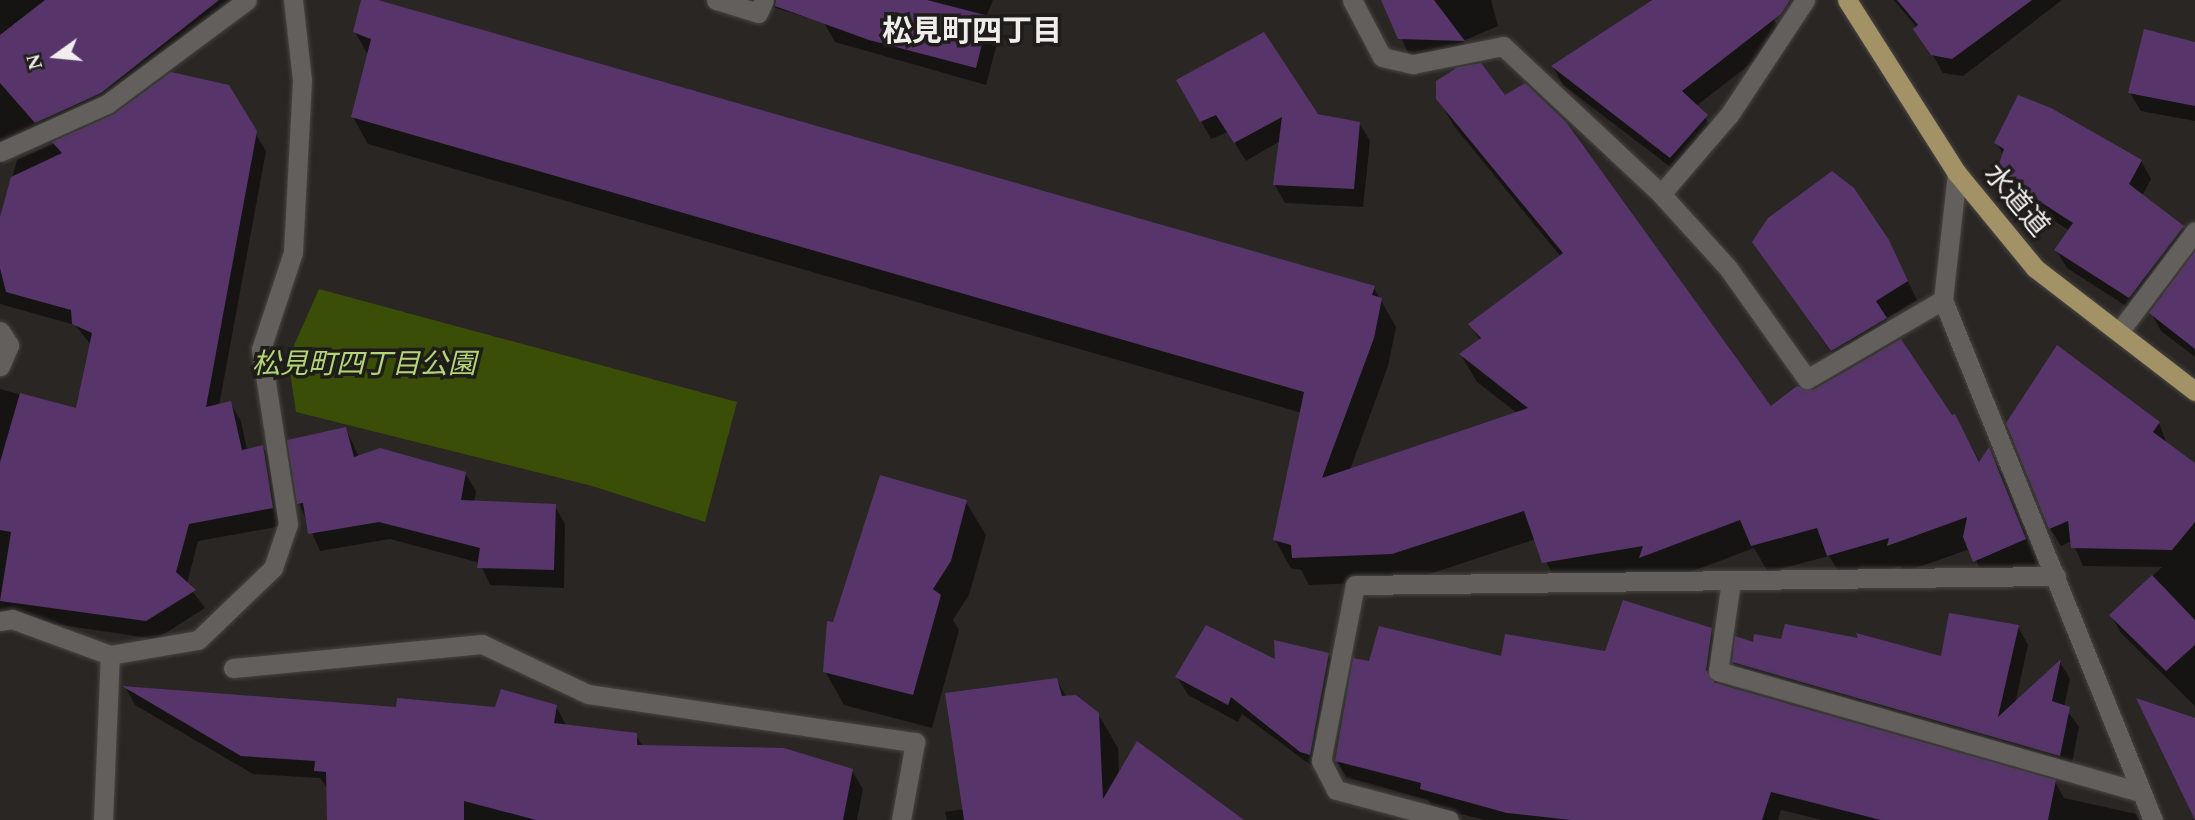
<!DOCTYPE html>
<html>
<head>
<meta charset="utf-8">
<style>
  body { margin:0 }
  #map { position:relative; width:2195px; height:820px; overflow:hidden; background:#292623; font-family:Spectral,"Noto Sans JP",serif }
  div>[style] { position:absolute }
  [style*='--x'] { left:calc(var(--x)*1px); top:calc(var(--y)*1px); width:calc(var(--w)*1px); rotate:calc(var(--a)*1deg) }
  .green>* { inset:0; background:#3a4e07 }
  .shadow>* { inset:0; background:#0007 }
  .building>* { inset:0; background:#57356a }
  .roads { filter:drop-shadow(0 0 2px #474543) drop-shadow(0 0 2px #474543) }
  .service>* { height:19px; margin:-9.5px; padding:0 9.5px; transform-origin:9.5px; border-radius:9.5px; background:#625f5c }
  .minor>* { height:19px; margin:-9.5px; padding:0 9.5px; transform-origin:9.5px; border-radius:9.5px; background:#625f5c }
  .primary>* { height:19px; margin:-9.5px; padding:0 9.5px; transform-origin:9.5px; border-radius:9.5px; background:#a39266 }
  span { translate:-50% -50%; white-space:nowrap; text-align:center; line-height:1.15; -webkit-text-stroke:7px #1f1d1a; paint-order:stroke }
  .street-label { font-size:28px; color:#f0eeec }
  .park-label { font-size:28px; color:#b3d477; font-style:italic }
  .neighbourhood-label { font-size:30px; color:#f0eeec; font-weight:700 }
  .north { position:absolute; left:21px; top:21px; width:70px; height:70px; -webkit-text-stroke:5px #1f1d1a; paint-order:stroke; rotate:255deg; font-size:19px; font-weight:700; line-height:28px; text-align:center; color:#f0eeec }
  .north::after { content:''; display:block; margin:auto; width:24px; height:32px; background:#f0eeec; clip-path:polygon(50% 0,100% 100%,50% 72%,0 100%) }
</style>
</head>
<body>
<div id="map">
  <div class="green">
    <div style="clip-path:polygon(319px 289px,737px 402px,705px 522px,592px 486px,296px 412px,288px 359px)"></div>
  </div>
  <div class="shadow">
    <div style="clip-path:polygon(0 0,241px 0,218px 28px,0 165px)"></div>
    <div style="clip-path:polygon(363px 0,1374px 288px,1396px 327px,1388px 366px,1350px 470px,1517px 413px,1477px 382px,1461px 355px,1480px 341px,1471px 325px,1561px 257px,1454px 126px,1438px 98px,1505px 98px,1770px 409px,1955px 416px,1981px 464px,1989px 451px,2004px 477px,2040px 566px,1990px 588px,1970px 549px,1904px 572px,1900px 566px,1845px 582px,1829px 556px,1768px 572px,1754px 548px,1656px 585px,1559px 589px,1536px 539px,1408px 581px,1309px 585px,1301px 570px,1291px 568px,1275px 540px,1302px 413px,368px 144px,353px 117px,368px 55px,355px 32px)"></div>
    <div style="clip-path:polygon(751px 0,993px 0,986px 17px,999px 36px,986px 85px,835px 42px,824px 23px)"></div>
    <div style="clip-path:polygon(1384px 0,1491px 0,1498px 26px,1463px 41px,1473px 59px,1410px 57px)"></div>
    <div style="clip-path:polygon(1651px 0,1760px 0,1785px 37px,1696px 106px,1717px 134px,1681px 175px,1563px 85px,1553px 67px)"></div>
    <div style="clip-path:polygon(1894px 0,2062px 0,1963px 76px,1943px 73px,1917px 28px)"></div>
    <div style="clip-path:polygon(2195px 44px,2195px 121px,2141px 111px,2130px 93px)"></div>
    <div style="clip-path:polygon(1179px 81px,1359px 123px,1370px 141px,1363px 207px,1285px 203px,1275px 185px,1280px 141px,1246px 161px,1228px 132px,1211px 139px)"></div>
    <div style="clip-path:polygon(228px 87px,266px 151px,219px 406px,230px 403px,241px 421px,247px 450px,263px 447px,273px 465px,282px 526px,198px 541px,187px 584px,205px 608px,156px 639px,0 616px,0 389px,77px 410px,91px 345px,75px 325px,0 304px,0 224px,17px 160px,113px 117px)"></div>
    <div style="clip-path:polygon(1996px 143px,2141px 161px,2151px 179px,2142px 196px,2182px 227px,2193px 245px,2140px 315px,2067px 268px,2056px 250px,2070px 231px,2008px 191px,1998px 173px,2004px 155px)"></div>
    <div style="clip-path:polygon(1888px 241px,1917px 300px,1886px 319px,1896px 337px,1842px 368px,1754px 242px)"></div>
    <div style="clip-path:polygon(2195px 254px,2195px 357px,2161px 331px,2151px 313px)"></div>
    <div style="clip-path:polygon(2159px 423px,2167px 444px,2195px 466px,2195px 706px,2121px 633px,2111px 615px,2162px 567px,2083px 566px,2072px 541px,2061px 546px,2050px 528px)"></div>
    <div style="clip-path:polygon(346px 429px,359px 457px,465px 473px,476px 491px,474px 503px,555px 506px,565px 524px,564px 588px,490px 585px,480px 563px,390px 539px,320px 551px,299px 503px)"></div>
    <div style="clip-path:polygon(966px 502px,986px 535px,969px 595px,953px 620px,959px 630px,932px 728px,844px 705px,825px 671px,834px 625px)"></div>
    <div style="clip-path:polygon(2018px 627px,2028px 645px,2015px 704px,2060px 662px,2070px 679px,2064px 707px,2079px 727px,2070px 773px,1744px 680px,1733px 662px,1754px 644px,1942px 658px)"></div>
    <div style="clip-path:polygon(1711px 630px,1721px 648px,1716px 685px,2055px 782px,2064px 798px,2136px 814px,2139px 820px,1822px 820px,1781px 810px,1778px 820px,1485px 820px,1432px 807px,1428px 800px,1346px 777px,1336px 759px,1370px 663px,1606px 653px)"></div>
    <div style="clip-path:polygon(1328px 654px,1339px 672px,1320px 772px,1242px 714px,1238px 722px,1188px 695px,1177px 677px)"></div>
    <div style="clip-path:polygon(1057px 680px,1067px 698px,1098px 714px,1118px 748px,1119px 775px,1241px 820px,947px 820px,945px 812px,964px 809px)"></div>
    <div style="clip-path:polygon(126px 688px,398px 709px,556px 706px,566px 725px,636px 735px,643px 747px,852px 771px,863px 789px,857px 820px,329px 820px,328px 789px,320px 778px,253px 774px,135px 705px)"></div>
  </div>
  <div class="building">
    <div style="clip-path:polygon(45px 0,219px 0,101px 93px,35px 123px,0 83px,0 35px)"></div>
    <div style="clip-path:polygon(361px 0,378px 0,1375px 286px,1372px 295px,1382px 298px,1374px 338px,1322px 478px,1528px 408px,1459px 354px,1481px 338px,1468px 324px,1563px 253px,1436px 99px,1436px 81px,1458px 67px,1481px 63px,1505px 95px,1525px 83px,1566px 122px,1771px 406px,1797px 386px,1813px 390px,1901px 339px,1952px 415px,1955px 414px,1979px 462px,1989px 447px,2026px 539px,1973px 562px,1963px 537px,1967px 517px,1887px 546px,1889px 538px,1827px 556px,1817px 528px,1751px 546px,1740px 520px,1639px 558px,1643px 546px,1542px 563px,1524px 511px,1392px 554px,1292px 558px,1291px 545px,1273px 540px,1304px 392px,351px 117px,371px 39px,353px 32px)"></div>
    <div style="clip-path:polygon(776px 0,927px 0,989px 16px,976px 68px,869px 40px,775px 6px)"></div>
    <div style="clip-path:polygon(1381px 0,1434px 0,1465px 41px,1398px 39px)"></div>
    <div style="clip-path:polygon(1652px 0,1790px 0,1781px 14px,1682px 91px,1708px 115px,1670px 158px,1551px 66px)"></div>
    <div style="clip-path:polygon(1897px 0,2032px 0,1952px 59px,1931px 55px,1913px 29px,1918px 25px)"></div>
    <div style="clip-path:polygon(2144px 29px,2195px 42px,2195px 106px,2128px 93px)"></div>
    <div style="clip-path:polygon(1264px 32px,1318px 114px,1360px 122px,1354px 189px,1273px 185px,1282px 117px,1234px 143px,1216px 115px,1200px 122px,1176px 80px)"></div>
    <div style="clip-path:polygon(171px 72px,229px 85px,257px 131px,206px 407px,231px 401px,242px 450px,263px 445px,273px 508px,189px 524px,176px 572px,196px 590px,146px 621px,0 601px,11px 532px,0 530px,0 462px,20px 393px,76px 408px,92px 333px,72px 324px,71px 310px,6px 292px,0 268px,0 217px,11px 177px,62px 153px,52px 142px,114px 114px)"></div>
    <div style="clip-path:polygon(2018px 95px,2051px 108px,2142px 160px,2129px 184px,2184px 226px,2129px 298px,2054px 250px,2073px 223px,1996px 173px,2004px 149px,1994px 143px)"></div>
    <div style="clip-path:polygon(1832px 171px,1854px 188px,1889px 240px,1908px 281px,1876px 301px,1887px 318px,1831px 351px,1752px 242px,1768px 218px)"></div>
    <div style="clip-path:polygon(2195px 251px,2195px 349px,2149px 313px)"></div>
    <div style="clip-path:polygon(2057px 345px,2160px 422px,2153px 432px,2195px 463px,2195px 522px,2172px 550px,2071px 548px,2068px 521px,2049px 529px,2006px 423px)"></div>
    <div style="clip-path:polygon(346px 427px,354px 457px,380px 448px,466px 472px,461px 500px,556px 504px,554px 570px,477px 568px,480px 548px,379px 522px,308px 534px,303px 503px,297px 504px,287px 440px)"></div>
    <div style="clip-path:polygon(880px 475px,967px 500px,951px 561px,933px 589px,941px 595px,913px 695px,823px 672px,827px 621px,833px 622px)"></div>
    <div style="clip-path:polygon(2152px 575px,2195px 620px,2195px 645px,2166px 671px,2109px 615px)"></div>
    <div style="clip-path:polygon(1623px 600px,1712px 628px,1706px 670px,1715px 683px,2056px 780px,2048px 820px,1881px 820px,1771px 792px,1762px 820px,1571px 820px,1507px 813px,1420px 789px,1421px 783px,1335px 761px,1353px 658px,1369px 661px,1379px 626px,1501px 656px,1505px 634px,1605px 651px)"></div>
    <div style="clip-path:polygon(1949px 613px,2019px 625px,1998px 717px,2061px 659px,2052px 701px,2070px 707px,2060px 756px,1732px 662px,1735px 636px,1753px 642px,1754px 634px,1781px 639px,1785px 624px,1858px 638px,1856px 633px,1941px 656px)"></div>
    <div style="clip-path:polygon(1206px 625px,1275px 659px,1274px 640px,1329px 653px,1310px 755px,1300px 752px,1231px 697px,1228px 705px,1175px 677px)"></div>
    <div style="clip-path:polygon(1057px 678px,1062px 696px,1076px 695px,1099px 713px,1103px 799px,1137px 741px,1244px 820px,964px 820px,945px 693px)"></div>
    <div style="clip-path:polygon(122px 686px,396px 707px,397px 698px,495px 707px,501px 689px,557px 705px,554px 723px,637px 733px,637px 745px,784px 748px,853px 769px,843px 820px,536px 820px,464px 801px,464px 820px,327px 820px,326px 772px,314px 771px,315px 761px,241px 756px)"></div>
    <div style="clip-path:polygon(2136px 698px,2195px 718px,2195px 820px)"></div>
  </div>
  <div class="roads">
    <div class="service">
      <div style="--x:1352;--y:0;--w:64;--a:62.2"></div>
      <div style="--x:1382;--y:57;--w:32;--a:13"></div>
      <div style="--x:1413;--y:64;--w:92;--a:-11.3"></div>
      <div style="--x:1503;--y:46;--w:216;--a:43.1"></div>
      <div style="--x:1661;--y:194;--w:100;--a:47.8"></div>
      <div style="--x:1728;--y:268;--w:136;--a:54.6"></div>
      <div style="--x:1807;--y:379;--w:157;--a:-30.2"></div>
      <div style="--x:0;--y:152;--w:117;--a:-24.2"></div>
      <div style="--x:107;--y:104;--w:174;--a:-36.6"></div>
      <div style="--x:1661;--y:194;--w:104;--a:-49.3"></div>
      <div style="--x:1729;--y:115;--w:138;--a:-56.5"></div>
      <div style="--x:0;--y:331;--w:17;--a:57"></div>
      <div style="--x:9;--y:345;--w:23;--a:113"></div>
      <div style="--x:2119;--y:332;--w:126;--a:-53"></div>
      <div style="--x:1731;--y:581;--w:91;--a:98.2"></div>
      <div style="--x:1718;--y:671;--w:440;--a:16"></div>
      <div style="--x:0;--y:621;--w:12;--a:-9"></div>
      <div style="--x:12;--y:619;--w:104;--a:20.2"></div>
      <div style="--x:233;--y:668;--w:250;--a:-5.5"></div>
      <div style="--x:482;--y:644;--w:117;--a:25.3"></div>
      <div style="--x:588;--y:694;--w:331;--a:8.4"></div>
      <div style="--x:915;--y:742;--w:79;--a:100.2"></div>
    </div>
    <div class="minor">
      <div style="--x:716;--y:0;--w:44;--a:17.2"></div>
      <div style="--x:758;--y:13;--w:14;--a:-65"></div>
      <div style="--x:1957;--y:173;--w:128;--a:96.3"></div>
      <div style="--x:1943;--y:300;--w:561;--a:68.01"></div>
      <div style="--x:103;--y:820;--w:165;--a:-87.6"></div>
      <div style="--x:110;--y:655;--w:89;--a:-9.7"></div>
      <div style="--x:198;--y:640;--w:104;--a:-43.8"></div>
      <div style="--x:273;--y:568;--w:46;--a:-71.2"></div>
      <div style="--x:288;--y:524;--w:177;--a:-98.8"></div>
      <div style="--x:261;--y:349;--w:102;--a:-71.7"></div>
      <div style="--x:293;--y:252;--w:172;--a:-87"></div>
      <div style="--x:302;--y:80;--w:81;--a:-96.4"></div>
      <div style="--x:1449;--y:820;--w:117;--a:-165.1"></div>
      <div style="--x:1336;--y:790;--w:33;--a:-117"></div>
      <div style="--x:1321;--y:761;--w:179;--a:-79.1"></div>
      <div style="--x:1355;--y:585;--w:701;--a:-0.74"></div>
    </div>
    <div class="primary">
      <div style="--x:1847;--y:0;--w:205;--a:57.6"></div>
      <div style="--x:1957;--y:173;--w:123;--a:50.6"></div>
      <div style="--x:2035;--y:268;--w:202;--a:37.6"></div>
    </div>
  </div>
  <div class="street-label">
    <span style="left:2016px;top:201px;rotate:50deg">水道道</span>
  </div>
  <div class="park-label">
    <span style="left:364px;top:365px">松見町四丁目公園</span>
  </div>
  <div class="neighbourhood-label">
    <span style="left:972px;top:32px">松見町四丁目</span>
  </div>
  <div class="north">N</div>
</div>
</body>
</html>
